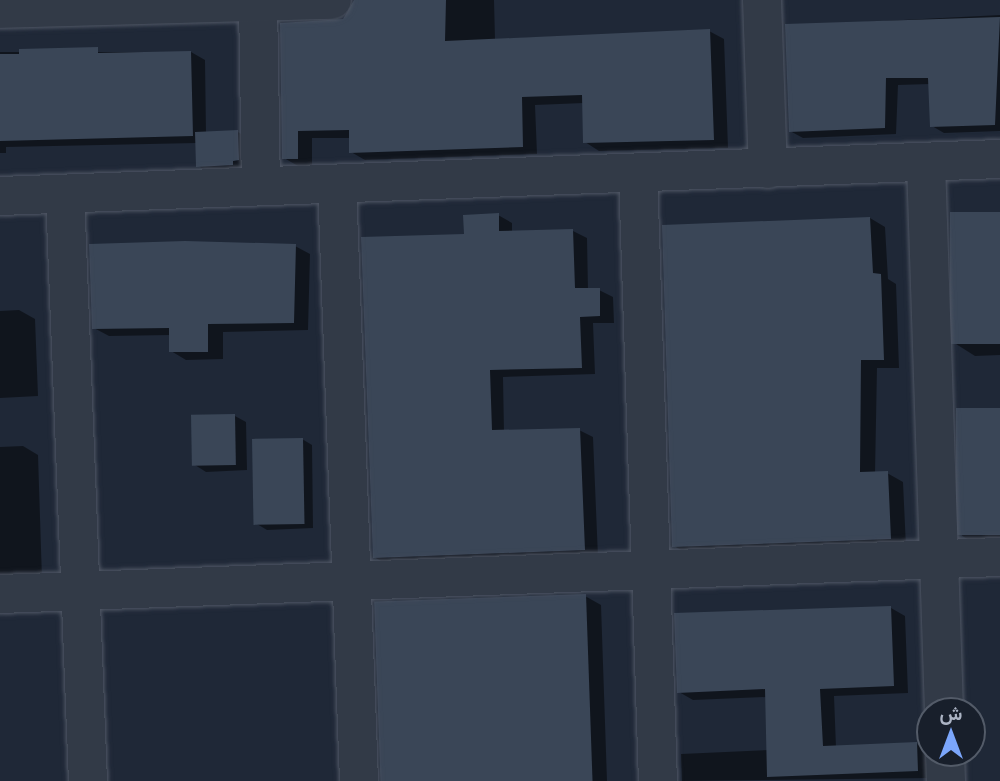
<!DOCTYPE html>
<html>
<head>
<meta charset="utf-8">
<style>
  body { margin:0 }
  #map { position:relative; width:1000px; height:781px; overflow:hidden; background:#1f2837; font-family:"Golos Text",Vazirmatn,sans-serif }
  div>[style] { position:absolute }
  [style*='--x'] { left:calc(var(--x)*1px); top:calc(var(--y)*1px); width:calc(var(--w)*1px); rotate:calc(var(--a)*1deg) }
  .shadow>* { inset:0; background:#0007 }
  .building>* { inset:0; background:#3a4657; transform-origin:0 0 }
  .roads { filter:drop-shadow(0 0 2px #505765) drop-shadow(0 0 2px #505765) }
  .street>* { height:38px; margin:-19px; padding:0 19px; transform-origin:19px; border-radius:19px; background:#323a47 }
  span { translate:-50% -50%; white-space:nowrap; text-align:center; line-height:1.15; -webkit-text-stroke:5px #181f2b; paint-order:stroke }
  .north { position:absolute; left:916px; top:697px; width:70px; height:70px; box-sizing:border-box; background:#181f2b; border:2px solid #535b68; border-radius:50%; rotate:0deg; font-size:19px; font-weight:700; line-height:28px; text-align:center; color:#acb4c4 }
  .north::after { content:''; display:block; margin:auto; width:24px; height:32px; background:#7ba6fb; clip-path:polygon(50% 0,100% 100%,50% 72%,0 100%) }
</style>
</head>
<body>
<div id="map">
  <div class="shadow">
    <div style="clip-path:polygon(355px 0,494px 0,495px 39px,709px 31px,724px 39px,728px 148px,599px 151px,585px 142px,584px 103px,535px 105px,537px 154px,365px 160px,351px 152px,350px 138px,312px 138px,312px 166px,298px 166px,284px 158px)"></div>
    <div style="clip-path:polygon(1000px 15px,1000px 131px,944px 133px,932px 126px,930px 84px,898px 85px,896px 134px,803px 138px,790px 131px,787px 26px)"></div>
    <div style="clip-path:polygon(0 52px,191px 52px,205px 60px,206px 133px,238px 132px,249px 139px,243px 171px,209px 172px,198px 166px,197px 143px,6px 147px,6px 153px,0 153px)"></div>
    <div style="clip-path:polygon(1000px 214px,1000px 355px,975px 356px,956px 344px)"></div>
    <div style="clip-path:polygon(498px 215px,512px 223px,512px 232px,573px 231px,587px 238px,588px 290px,599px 290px,613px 297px,614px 323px,593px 323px,595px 374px,503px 377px,504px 432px,579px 430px,593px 437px,598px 557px,388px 565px,374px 557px,466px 236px)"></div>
    <div style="clip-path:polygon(870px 218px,885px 227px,888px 279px,896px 284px,899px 368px,877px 368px,875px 474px,887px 473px,903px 482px,906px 547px,690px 555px,674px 546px)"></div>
    <div style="clip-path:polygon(295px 246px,310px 254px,308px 330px,223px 332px,223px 359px,186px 360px,171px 351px,171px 335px,109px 336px,94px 328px)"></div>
    <div style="clip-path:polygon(19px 310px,35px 319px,38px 396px,0 398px,0 311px)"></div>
    <div style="clip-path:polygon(1000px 410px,1000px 542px,973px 542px,962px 536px)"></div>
    <div style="clip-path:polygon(235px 416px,246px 422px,247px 470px,206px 472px,195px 465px)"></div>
    <div style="clip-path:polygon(302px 439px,312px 445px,313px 528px,267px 530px,257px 524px)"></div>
    <div style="clip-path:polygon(23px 446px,38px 455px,42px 579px,0 589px,0 447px)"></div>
    <div style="clip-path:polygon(585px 596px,601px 605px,607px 781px,382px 781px)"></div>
    <div style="clip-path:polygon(891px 608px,905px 616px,908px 693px,834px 696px,836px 747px,917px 744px,930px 752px,932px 778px,682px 781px,681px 754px,770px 750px,767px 697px,693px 700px,679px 692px)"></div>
  </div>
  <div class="building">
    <div style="clip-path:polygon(354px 0,446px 0,445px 41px,710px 29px,714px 140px,583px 143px,582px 95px,522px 97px,523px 147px,349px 153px,349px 130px,298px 131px,298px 159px,282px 159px,280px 23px,343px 19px)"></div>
    <div style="clip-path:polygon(1000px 17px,995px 125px,930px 127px,928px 78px,886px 78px,885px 128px,789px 132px,785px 24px)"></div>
    <div style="clip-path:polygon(98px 47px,98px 53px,191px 51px,193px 136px,0 141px,0 54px,19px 54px,19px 49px)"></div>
    <div style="clip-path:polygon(238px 130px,239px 160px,233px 161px,233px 165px,196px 167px,195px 132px)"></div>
    <div style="left:1000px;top:212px;width:132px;height:50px;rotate:90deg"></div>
    <div style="clip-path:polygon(499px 213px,499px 231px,573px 229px,575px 288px,600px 288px,600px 316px,580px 317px,582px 368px,490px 370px,492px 430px,580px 428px,585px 550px,373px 558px,361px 237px,464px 234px,463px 215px)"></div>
    <div style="clip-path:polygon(870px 217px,873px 273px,881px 274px,884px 360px,861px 360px,860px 472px,888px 471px,891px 539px,672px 547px,662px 225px)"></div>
    <div style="clip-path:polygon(185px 241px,296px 244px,294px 323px,208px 324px,208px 352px,169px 352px,169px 328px,92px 329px,89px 244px)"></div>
    <div style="left:1000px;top:408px;width:127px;height:44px;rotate:90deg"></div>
    <div style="left:235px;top:414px;width:51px;height:44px;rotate:89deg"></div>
    <div style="left:303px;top:438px;width:86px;height:51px;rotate:89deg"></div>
    <div style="left:586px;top:594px;width:187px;height:212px;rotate:88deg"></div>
    <div style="clip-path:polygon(891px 606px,894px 686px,820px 689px,823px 746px,917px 742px,918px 771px,767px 777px,765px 689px,677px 693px,674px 613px)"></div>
  </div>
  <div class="roads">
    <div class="street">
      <div style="--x:258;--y:0;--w:186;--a:89.1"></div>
      <div style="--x:762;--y:0;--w:169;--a:88"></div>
      <div style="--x:0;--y:9;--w:332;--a:-1.6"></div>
      <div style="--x:926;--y:163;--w:548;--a:88.12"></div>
      <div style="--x:638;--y:173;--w:608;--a:88.12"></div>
      <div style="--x:337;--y:184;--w:597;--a:87.89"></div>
      <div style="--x:65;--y:194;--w:587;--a:87.76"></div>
      <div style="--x:0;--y:196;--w:1001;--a:-2.12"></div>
      <div style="--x:0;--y:594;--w:1001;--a:-2.12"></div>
      <div style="--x:945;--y:753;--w:28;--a:88"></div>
    </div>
  </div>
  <div class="north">ش</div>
</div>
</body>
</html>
